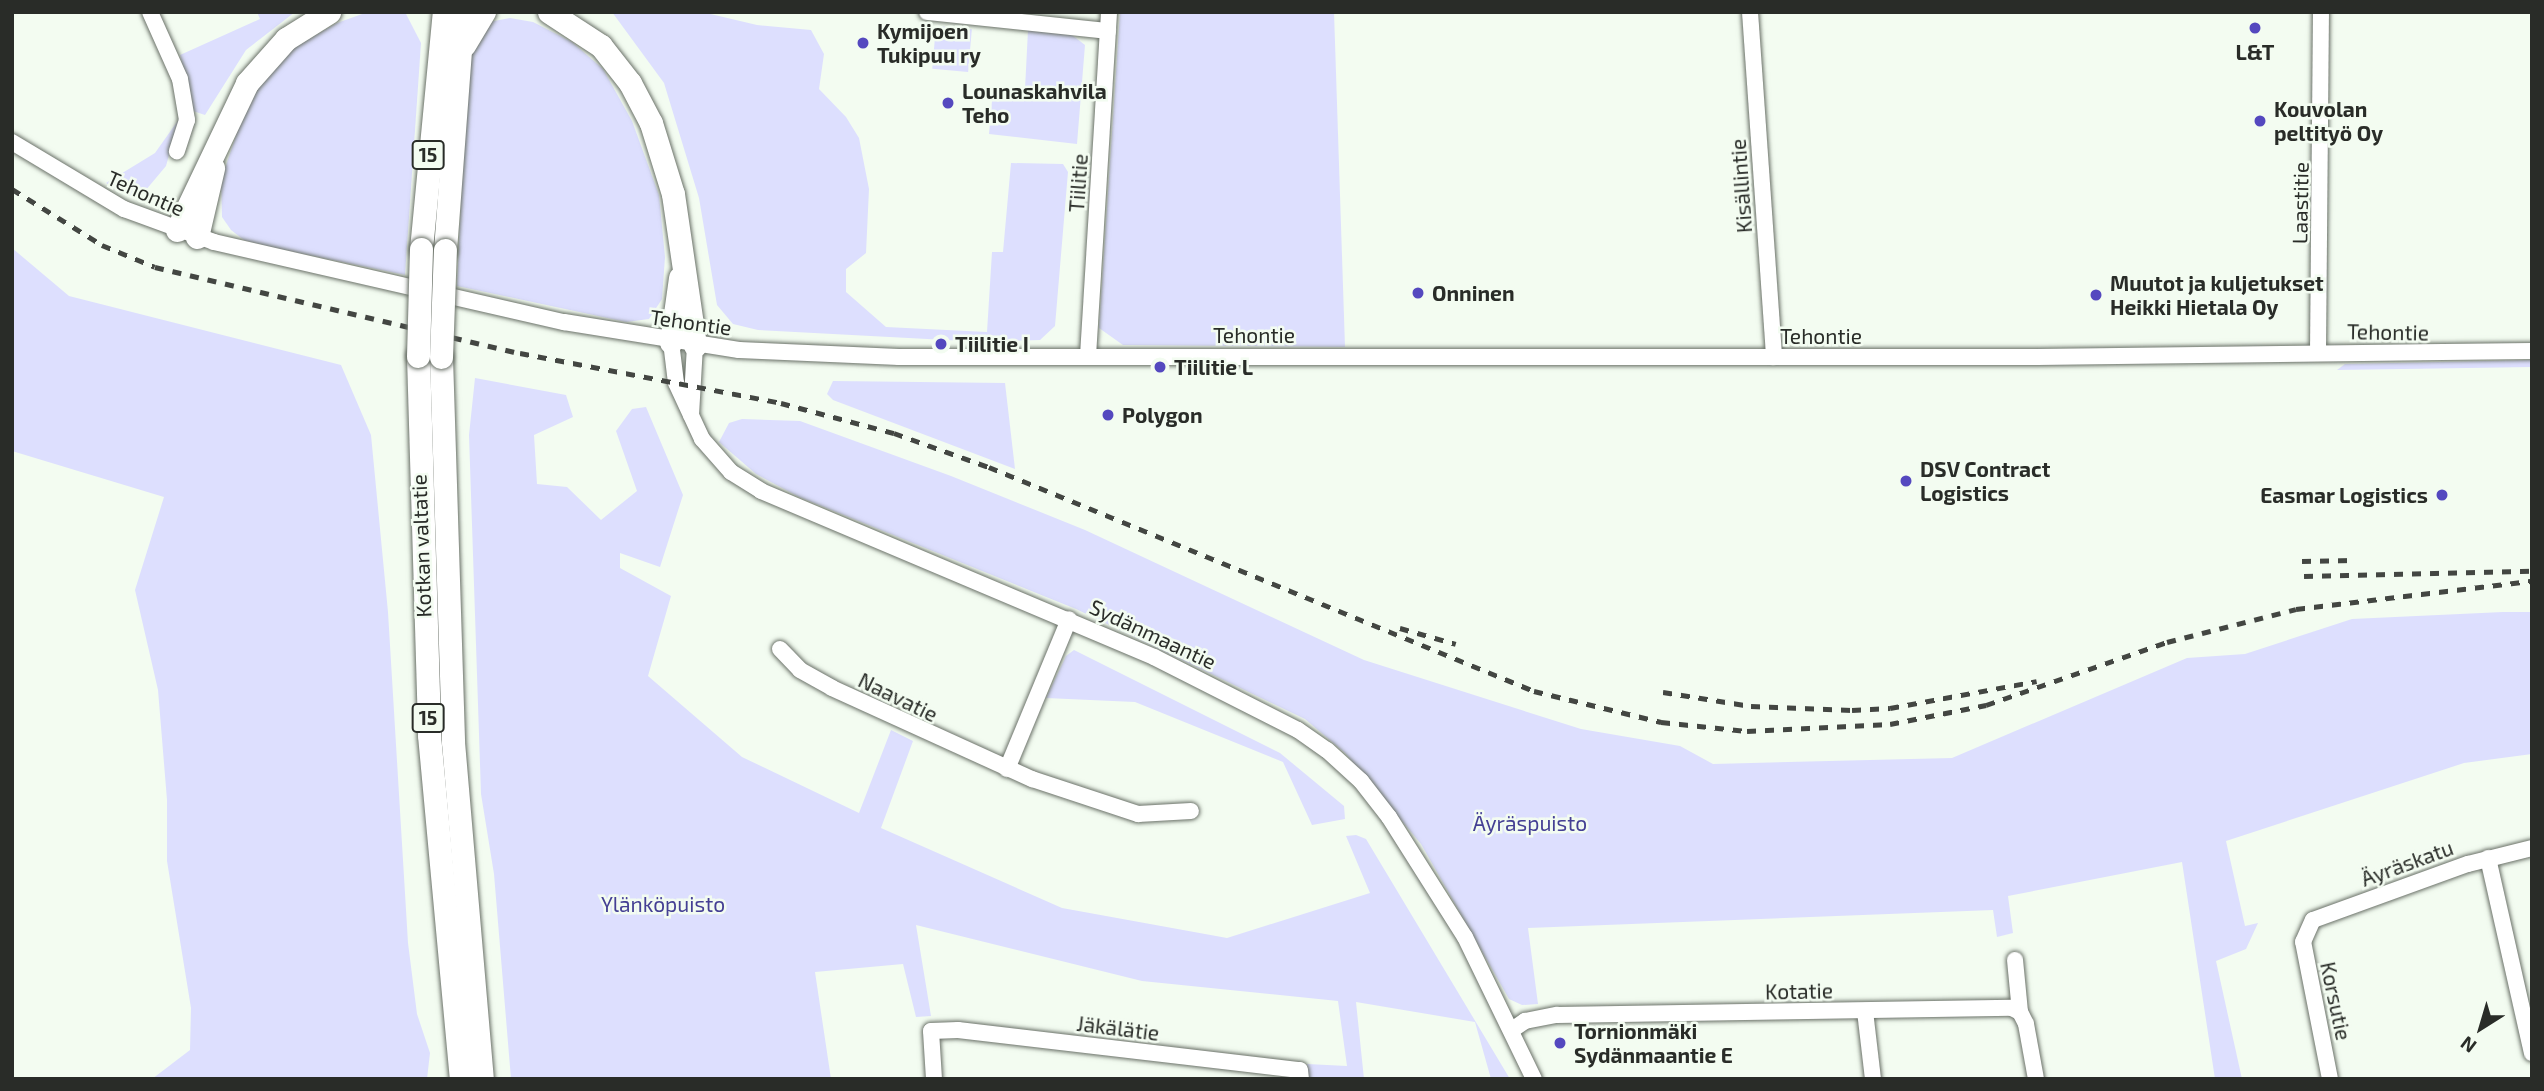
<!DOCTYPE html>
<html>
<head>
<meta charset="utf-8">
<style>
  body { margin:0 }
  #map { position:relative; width:2544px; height:1091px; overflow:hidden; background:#f3fcf1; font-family:"Exo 2",sans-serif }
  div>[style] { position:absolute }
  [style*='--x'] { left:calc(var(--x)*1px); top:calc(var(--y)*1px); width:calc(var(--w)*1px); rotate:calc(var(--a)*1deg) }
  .green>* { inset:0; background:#dddffe; transform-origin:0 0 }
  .roads { filter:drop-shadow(0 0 2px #6a7168) drop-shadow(0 0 2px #6a7168) }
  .minor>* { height:16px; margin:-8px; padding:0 8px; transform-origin:8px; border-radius:8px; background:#fff }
  .highway>* { height:23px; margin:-11.5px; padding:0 11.5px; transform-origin:11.5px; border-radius:11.5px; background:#fff }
  .rail>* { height:4.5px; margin-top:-2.25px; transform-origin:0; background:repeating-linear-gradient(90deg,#434642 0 9px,transparent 0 18px) }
  .bridges { filter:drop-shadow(0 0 2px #6a7168) drop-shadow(0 0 2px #6a7168) }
  .highway-bridge>* { height:23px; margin:-11.5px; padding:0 11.5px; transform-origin:11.5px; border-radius:11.5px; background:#fff }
  .dots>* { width:19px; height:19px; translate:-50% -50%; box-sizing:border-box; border:4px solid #f3fcf1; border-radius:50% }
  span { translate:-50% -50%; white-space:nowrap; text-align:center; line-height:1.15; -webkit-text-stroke:5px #f3fcf1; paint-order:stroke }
  .shield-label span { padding:2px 5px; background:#f3fcf1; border:2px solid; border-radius:5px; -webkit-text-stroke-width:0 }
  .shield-label { font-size:19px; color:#292c28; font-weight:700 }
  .poi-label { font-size:21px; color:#292c28; font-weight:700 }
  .left { translate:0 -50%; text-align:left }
  .right { translate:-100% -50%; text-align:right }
  .street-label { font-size:21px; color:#292c28 }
  .park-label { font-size:21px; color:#454094 }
  .frame { position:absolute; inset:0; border:14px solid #292c28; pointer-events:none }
  .north { position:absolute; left:2446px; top:993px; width:70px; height:70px; -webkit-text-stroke:5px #f3fcf1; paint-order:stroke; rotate:217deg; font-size:19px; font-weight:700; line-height:28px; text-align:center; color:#292c28 }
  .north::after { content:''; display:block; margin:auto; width:24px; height:32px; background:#292c28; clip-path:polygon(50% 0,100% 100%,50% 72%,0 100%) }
</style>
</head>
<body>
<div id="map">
  <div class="green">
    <div style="clip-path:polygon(257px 12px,295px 12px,246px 50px,205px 115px,193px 111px,180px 55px,260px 19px)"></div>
    <div style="clip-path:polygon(405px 12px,421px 43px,405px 275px,270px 247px,244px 240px,231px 230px,222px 217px,221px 180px,244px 112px,267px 74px,295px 47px,337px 23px,365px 13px)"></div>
    <div style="clip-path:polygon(612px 12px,702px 12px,757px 25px,811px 30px,824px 54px,819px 89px,846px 117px,859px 138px,869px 189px,866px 253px,846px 269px,846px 292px,886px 327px,987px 332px,992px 252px,1003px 252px,1011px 163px,1063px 164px,1068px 172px,1055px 326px,1040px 340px,984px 342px,758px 330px,733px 324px,717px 305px,699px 198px,664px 83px)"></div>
    <div style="clip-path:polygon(1120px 12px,1334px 12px,1345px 347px,1123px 345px,1099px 328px)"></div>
    <div style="clip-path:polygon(510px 18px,533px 22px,572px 42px,603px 69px,632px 121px,659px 195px,665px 257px,662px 299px,649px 319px,626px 322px,457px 286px,467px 77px,476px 36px,489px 22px)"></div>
    <div style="left:936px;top:26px;width:36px;height:43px;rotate:5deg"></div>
    <div style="clip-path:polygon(1028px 30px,1072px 35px,1085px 45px,1077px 144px,989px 134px,993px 90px,1018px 93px,1025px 89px)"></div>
    <div style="clip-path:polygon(179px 119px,166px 166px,140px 197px,131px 197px,106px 183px,155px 153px)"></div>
    <div style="clip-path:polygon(12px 248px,69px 296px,341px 365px,371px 435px,388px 612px,408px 943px,417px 1014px,430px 1053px,427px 1079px,152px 1079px,190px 1050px,191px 1008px,167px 861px,167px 800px,158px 690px,135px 590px,164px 497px,12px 451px)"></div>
    <div style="clip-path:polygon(2532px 360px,2532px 367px,2337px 370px,2345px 364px)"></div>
    <div style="clip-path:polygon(475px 378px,566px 395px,573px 417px,534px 435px,537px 484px,567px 487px,601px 520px,637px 491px,616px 431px,632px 409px,646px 407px,683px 495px,660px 567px,620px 553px,620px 568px,671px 596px,648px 676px,742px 757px,859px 813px,891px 730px,913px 741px,881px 828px,1062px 908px,1227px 938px,1370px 893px,1346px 836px,1356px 835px,1366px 839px,1510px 1079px,1491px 1079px,1475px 1022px,1356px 1002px,1364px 1079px,1309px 1079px,1307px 1064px,1347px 1066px,1338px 1001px,1142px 981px,916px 925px,931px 1016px,916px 1017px,903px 964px,815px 972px,831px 1079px,511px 1079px,494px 874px,481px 794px,469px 435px)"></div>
    <div style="clip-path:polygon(833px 381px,1005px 383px,1015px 469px,833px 400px,827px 394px)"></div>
    <div style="clip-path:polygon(742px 419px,800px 421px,951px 476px,1085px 530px,1364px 660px,1581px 729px,1680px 746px,1713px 764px,1952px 758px,2187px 658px,2245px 654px,2352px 619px,2503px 612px,2532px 612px,2532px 754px,2464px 763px,2226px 841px,2245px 926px,2258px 923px,2246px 949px,2216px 961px,2242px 1079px,2215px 1079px,2182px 862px,2008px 896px,2013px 933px,1997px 937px,1993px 910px,1528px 928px,1538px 1004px,1522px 1005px,1509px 999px,1421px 844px,1345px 753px,1305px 719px,1076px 609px,799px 497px,756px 474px,719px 442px,729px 423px)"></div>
    <div style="clip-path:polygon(1074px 650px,1280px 753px,1344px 806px,1345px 819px,1312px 825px,1283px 762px,1135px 702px,1046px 698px,1066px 656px)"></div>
  </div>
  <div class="roads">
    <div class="minor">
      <div style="--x:150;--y:12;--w:73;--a:65.9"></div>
      <div style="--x:180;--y:79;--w:42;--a:80.3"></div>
      <div style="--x:187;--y:120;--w:33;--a:108"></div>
      <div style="--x:927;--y:12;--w:182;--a:6"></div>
      <div style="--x:1750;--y:12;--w:346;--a:86"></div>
      <div style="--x:12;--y:142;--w:131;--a:30.9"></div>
      <div style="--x:124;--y:209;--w:96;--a:20.1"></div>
      <div style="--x:214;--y:242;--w:359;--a:12.9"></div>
      <div style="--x:564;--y:322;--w:177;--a:9.1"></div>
      <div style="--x:739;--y:350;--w:160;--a:2.5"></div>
      <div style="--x:899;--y:357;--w:1138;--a:0"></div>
      <div style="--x:2037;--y:357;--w:495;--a:-0.7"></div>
      <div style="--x:671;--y:342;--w:41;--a:83"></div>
      <div style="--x:676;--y:383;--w:62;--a:65.1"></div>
      <div style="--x:702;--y:439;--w:44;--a:48.7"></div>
      <div style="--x:731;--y:472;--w:36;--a:32"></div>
      <div style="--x:761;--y:491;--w:427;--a:22.9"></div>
      <div style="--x:1154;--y:657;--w:161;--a:26.9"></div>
      <div style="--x:1298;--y:730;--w:35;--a:35"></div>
      <div style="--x:1327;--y:750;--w:46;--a:42.4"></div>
      <div style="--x:1361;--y:781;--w:46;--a:52.1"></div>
      <div style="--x:1389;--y:817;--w:142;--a:57.7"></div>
      <div style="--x:1465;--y:937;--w:158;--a:64.1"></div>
      <div style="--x:2318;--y:352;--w:340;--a:-89.5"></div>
      <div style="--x:1088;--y:356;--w:345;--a:-86.5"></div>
      <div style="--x:691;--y:415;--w:70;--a:-86.7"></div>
      <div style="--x:780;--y:649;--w:29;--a:46"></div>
      <div style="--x:800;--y:670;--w:37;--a:29"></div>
      <div style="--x:832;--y:688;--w:220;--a:24.5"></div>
      <div style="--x:1032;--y:779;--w:112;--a:18.3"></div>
      <div style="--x:1138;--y:814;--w:53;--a:-3.2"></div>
      <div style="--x:1007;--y:769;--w:162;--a:-67.5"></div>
      <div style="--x:2488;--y:858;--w:200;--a:77.3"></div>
      <div style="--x:2015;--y:960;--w:52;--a:84.5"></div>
      <div style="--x:1865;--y:1011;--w:68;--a:83.3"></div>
      <div style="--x:1512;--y:1030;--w:16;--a:-35"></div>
      <div style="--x:1525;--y:1021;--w:33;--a:-11"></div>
      <div style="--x:1557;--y:1015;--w:455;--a:-0.9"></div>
      <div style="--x:2012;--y:1008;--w:9;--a:27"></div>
      <div style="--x:2020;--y:1012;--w:13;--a:63"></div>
      <div style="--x:2026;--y:1024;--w:56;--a:79.7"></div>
      <div style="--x:934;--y:1079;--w:48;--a:-93.6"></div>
      <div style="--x:931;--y:1031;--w:27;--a:-2"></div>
      <div style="--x:958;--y:1030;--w:344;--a:6.7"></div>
      <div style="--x:1300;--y:1070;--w:9;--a:84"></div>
      <div style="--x:2330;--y:1079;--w:140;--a:-101.1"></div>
      <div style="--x:2303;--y:942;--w:24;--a:-66"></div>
      <div style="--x:2313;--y:920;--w:165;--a:-19.9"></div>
      <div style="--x:2468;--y:864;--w:66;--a:-14"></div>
    </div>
    <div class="highway">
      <div style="--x:549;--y:12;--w:62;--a:33.2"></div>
      <div style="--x:601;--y:46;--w:47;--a:51.9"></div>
      <div style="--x:630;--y:83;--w:45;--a:62.3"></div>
      <div style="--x:651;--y:123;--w:74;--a:72.8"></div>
      <div style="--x:673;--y:194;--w:153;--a:81.7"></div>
      <div style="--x:464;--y:45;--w:39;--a:-59"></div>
      <div style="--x:177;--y:230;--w:163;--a:-64.5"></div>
      <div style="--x:247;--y:83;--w:59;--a:-48.4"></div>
      <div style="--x:286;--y:39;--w:51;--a:-32.1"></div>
      <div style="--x:197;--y:237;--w:71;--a:-76.9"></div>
      <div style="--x:421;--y:249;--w:238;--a:-84.5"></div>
      <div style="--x:445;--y:250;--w:239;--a:-85.7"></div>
      <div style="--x:671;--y:342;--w:65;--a:-82"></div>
      <div style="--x:418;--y:356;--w:379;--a:88.3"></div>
      <div style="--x:429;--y:735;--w:345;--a:84.7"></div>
      <div style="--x:441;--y:357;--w:385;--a:88.2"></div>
      <div style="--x:453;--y:742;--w:338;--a:85.1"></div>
    </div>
  </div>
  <div class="rail">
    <div style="--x:12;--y:189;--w:106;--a:31.9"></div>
    <div style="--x:102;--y:245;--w:57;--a:22.5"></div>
    <div style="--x:155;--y:267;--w:375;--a:13.3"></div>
    <div style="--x:520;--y:353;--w:266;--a:10.8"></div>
    <div style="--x:781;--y:403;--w:117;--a:14.9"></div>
    <div style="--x:894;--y:433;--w:101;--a:19.7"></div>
    <div style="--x:989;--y:467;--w:589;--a:22.34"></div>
    <div style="--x:1534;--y:691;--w:131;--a:13.7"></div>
    <div style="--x:1661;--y:722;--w:86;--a:6"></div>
    <div style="--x:1747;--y:731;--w:143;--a:-2.8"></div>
    <div style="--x:1890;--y:724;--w:98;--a:-11.2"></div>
    <div style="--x:1986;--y:705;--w:192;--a:-19.2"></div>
    <div style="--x:2167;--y:642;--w:133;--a:-14.3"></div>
    <div style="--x:2296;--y:609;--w:238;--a:-6.8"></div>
    <div style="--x:2302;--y:561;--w:52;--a:-1.1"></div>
    <div style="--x:2304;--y:576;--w:228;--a:-1.3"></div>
    <div style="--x:1400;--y:628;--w:58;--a:15.9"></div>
    <div style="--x:1663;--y:692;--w:89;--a:9"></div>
    <div style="--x:1751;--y:706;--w:101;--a:2.3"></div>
    <div style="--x:1852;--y:710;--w:38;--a:-3"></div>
    <div style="--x:1890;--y:708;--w:149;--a:-10.4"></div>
  </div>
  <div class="bridges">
    <div class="highway-bridge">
      <div style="--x:418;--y:356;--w:107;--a:-88.4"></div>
      <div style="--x:441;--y:357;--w:107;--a:-87.9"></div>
    </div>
  </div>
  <div class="dots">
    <div style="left:2255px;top:28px;background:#5448bf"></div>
    <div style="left:863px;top:43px;background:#5448bf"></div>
    <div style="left:948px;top:103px;background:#5448bf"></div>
    <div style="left:2260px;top:121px;background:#5448bf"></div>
    <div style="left:1418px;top:293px;background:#5448bf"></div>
    <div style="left:2096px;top:295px;background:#5448bf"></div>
    <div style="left:941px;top:344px;background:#5448bf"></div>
    <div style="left:1160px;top:367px;background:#5448bf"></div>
    <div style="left:1108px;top:415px;background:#5448bf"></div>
    <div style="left:1906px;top:481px;background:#5448bf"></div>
    <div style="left:2442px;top:495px;background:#5448bf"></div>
    <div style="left:1560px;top:1043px;background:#5448bf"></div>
  </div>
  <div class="shield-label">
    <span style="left:428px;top:155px">15</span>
    <span style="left:428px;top:718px">15</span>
  </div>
  <div class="poi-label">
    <span class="left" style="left:877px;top:43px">Kymijoen<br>Tukipuu ry</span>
    <span style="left:2255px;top:52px">L&amp;T</span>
    <span class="left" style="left:962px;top:103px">Lounaskahvila<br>Teho</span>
    <span class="left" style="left:2274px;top:121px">Kouvolan<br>peltityö Oy</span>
    <span class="left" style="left:2110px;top:295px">Muutot ja kuljetukset<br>Heikki Hietala Oy</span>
    <span class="left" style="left:1432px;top:293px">Onninen</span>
    <span class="left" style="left:955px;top:344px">Tiilitie I</span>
    <span class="left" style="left:1174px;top:367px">Tiilitie L</span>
    <span class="left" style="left:1122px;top:415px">Polygon</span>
    <span class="left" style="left:1920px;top:481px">DSV Contract<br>Logistics</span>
    <span class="right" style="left:2428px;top:495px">Easmar Logistics</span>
    <span class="left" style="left:1574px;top:1043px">Tornionmäki<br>Sydänmaantie E</span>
  </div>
  <div class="street-label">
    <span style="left:1078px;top:183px;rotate:-86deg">Tiilitie</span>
    <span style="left:1741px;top:186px;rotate:-94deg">Kisällintie</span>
    <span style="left:146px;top:193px;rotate:24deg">Tehontie</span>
    <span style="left:2300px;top:203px;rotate:-89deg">Laastitie</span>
    <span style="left:691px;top:322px;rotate:8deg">Tehontie</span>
    <span style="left:2388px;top:332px;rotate:1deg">Tehontie</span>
    <span style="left:1254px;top:335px">Tehontie</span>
    <span style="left:1821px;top:336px">Tehontie</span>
    <span style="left:421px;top:546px;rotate:-92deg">Kotkan valtatie</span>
    <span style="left:1153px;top:634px;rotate:25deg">Sydänmaantie</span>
    <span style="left:898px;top:697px;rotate:26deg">Naavatie</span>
    <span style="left:2407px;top:863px;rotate:-20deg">Äyräskatu</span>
    <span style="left:1799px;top:991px;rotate:-1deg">Kotatie</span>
    <span style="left:2336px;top:1001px;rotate:78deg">Korsutie</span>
    <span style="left:1118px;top:1028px;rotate:7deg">Jäkälätie</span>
  </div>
  <div class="park-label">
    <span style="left:1530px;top:823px">Äyräspuisto</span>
    <span style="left:663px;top:904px">Ylänköpuisto</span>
  </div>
  <div class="frame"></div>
  <div class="north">N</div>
</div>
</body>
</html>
